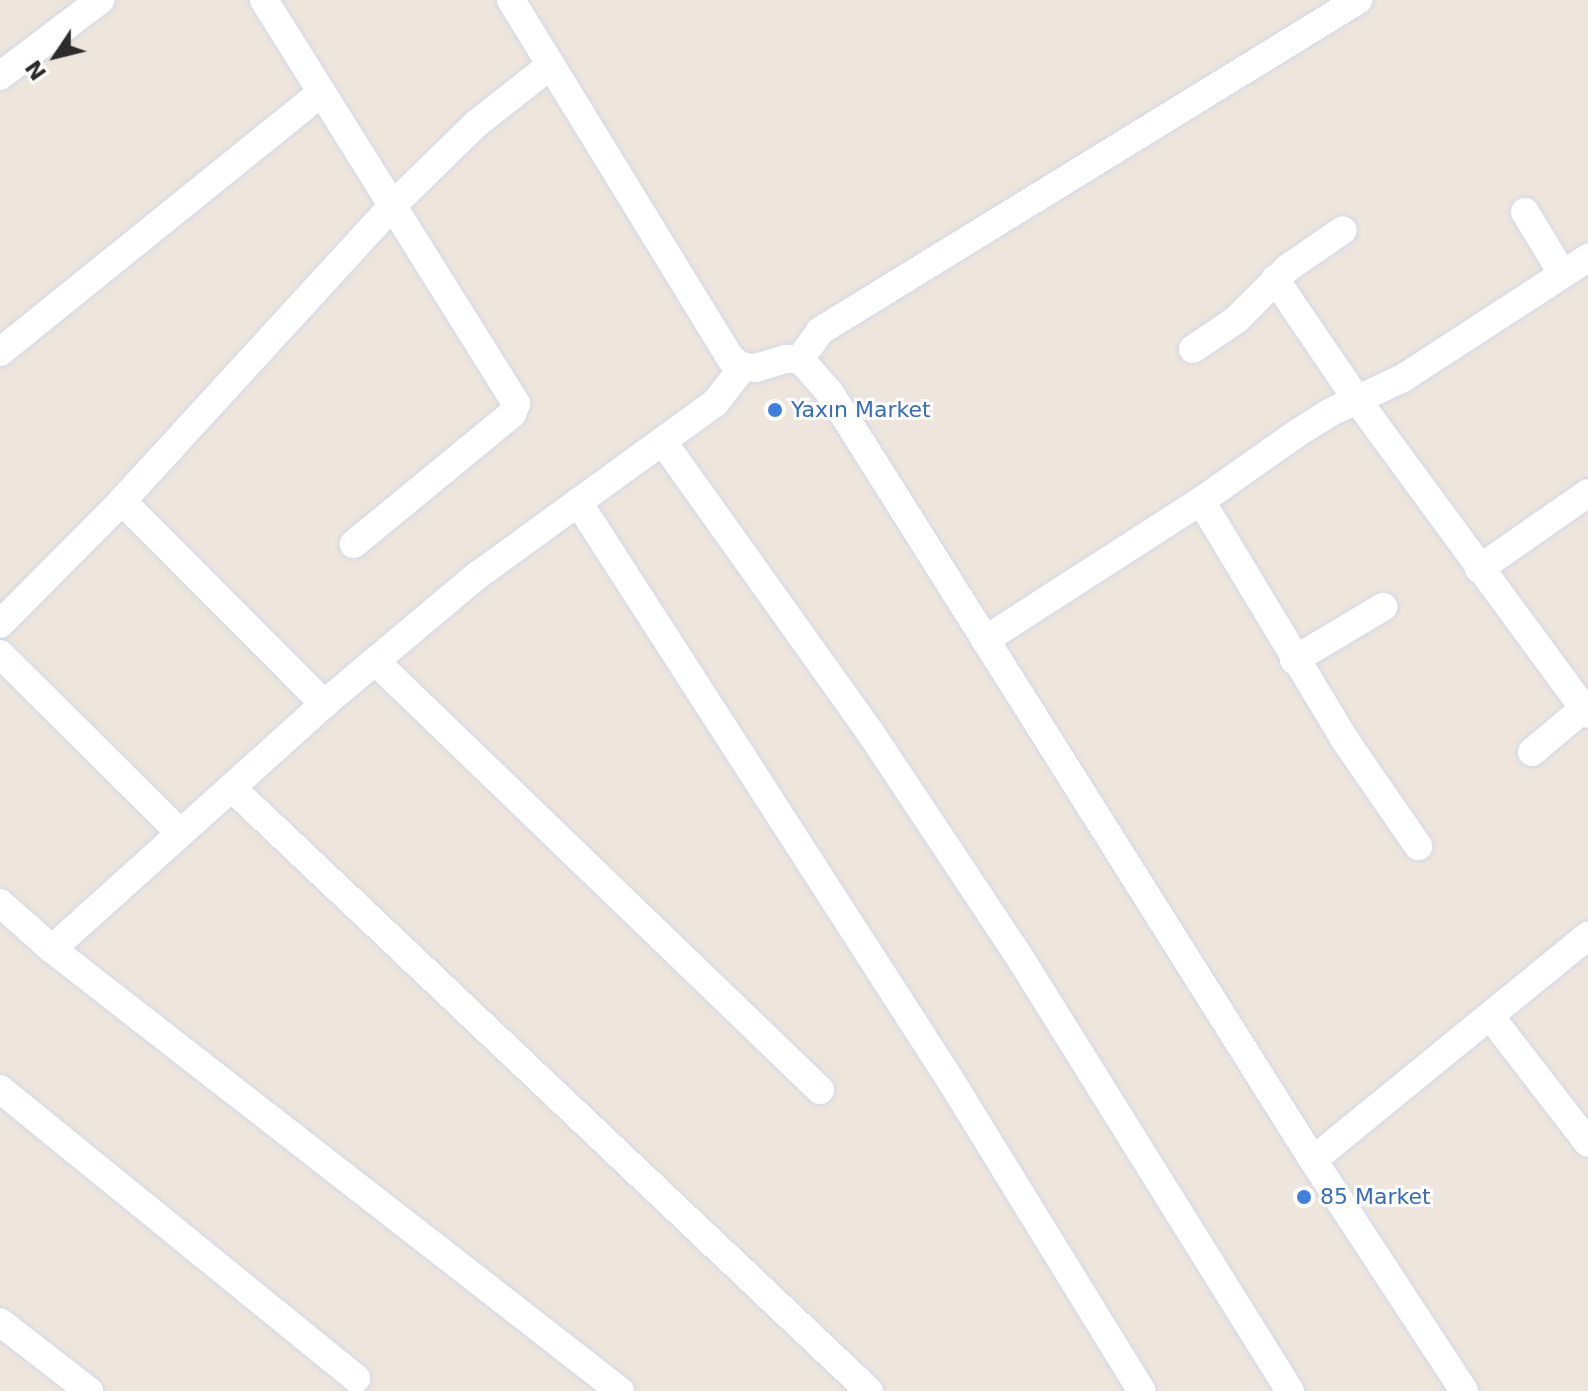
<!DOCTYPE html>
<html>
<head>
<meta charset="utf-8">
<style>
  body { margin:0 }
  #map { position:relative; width:1588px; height:1391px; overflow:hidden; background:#eee5dd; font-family:"DejaVu Sans",sans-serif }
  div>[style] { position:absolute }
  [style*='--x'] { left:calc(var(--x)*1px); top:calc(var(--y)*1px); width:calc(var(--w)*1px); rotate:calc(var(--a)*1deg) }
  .roads { filter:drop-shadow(0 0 2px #d2d8e5) drop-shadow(0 0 2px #d2d8e5) }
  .minor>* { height:28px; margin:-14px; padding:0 14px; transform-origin:14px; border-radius:14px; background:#fff }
  .dots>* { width:22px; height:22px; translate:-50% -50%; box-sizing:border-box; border:4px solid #fff; border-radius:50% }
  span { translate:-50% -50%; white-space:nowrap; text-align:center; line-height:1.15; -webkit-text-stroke:6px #fff; paint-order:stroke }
  .shop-label { font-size:22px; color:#366cbe }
  .left { translate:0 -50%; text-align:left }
  .north { position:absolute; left:16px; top:16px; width:80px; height:80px; -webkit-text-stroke:6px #fff; paint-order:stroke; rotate:235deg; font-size:22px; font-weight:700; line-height:32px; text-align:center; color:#2c2c2c }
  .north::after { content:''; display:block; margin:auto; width:28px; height:36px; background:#2c2c2c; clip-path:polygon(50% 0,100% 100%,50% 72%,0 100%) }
</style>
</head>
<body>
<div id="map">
  <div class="roads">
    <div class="minor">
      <div style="--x:264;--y:0;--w:476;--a:58"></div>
      <div style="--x:516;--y:404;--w:11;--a:112"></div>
      <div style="--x:512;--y:414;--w:205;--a:140.6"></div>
      <div style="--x:511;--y:0;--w:421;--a:58.5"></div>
      <div style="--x:731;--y:359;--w:14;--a:34"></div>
      <div style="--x:743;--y:367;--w:13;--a:4"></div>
      <div style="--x:756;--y:368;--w:30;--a:-17"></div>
      <div style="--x:785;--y:359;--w:15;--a:0"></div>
      <div style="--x:800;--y:359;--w:45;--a:48.6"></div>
      <div style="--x:830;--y:393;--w:906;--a:57.8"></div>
      <div style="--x:1313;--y:1160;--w:276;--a:56.8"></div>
      <div style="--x:0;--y:76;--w:126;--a:-37.2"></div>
      <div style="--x:1525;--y:212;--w:71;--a:58.8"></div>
      <div style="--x:1275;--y:279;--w:148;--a:55.8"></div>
      <div style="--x:1358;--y:401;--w:388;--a:53.7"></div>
      <div style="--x:1193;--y:349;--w:52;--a:-34"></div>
      <div style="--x:1236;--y:320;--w:75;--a:-45"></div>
      <div style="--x:1289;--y:267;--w:65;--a:-34.4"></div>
      <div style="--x:0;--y:352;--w:412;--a:-38.9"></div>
      <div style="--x:800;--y:359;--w:34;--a:-54"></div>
      <div style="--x:820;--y:331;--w:632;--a:-31.6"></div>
      <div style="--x:663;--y:442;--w:360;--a:54.5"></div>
      <div style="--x:872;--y:735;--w:262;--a:56.4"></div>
      <div style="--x:1017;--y:953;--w:516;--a:58.07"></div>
      <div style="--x:122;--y:501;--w:286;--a:45.1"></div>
      <div style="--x:1201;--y:501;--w:279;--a:58.9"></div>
      <div style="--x:1345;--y:740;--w:129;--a:55.4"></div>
      <div style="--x:578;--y:502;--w:689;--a:57.21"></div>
      <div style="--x:951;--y:1081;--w:364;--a:58.4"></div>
      <div style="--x:1479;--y:569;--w:133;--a:-34.9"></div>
      <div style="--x:0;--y:624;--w:173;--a:-45.2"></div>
      <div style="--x:122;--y:501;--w:400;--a:-47.5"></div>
      <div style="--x:392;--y:206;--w:117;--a:-44.3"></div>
      <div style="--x:476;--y:124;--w:95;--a:-38.2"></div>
      <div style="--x:985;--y:640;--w:257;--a:-32.8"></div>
      <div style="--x:1201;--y:501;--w:116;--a:-35.2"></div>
      <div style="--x:1296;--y:434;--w:41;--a:-32.2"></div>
      <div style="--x:1331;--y:412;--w:80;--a:-25.3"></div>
      <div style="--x:1403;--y:378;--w:221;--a:-33"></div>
      <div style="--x:0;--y:654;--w:254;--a:44.8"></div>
      <div style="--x:1294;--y:660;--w:104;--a:-30.8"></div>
      <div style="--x:375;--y:661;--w:618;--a:43.95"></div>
      <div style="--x:1532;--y:752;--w:65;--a:-40"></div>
      <div style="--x:232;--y:788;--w:877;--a:43.43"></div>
      <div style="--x:0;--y:903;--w:69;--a:41.5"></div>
      <div style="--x:52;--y:949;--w:720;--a:37.89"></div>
      <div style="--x:52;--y:949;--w:366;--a:-42"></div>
      <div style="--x:324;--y:704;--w:201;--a:-40"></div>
      <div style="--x:478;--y:575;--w:293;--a:-36"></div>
      <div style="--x:715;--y:403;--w:46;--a:-52.1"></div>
      <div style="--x:1490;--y:1016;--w:160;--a:52.3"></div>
      <div style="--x:0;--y:1089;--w:459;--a:39.1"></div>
      <div style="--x:1313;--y:1160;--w:355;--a:-39.2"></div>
      <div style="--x:0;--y:1322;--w:113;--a:37.8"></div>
    </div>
  </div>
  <div class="dots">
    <div style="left:775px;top:410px;background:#3f7fe0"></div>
    <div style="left:1304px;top:1197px;background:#3f7fe0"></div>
  </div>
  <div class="shop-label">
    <span class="left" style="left:791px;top:410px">Yaxın Market</span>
    <span class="left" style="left:1320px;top:1197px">85 Market</span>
  </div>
  <div class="north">N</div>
</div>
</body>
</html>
